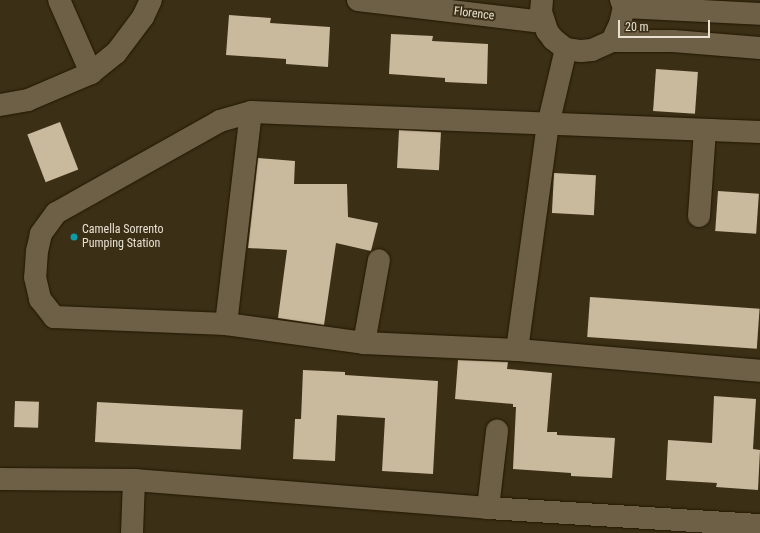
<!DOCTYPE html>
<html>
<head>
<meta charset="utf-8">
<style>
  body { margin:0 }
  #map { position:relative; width:760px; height:533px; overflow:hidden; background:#3b2f16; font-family:"Roboto Condensed",sans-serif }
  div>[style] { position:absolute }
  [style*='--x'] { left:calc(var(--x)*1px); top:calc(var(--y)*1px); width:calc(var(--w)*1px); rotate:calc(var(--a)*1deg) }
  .building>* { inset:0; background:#c9ba9d; transform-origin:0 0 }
  .roads { filter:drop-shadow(0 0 1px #221700) drop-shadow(0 0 1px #221700) }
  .street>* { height:22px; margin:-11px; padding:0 11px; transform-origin:11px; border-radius:11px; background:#6e6046 }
  .dots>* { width:11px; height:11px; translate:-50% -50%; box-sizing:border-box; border:2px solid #3b2f16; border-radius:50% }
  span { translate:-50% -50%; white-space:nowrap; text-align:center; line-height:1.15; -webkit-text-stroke:4px #3b2f16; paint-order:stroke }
  .street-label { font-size:12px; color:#e8e1d2 }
  .poi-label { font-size:12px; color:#e8e1d2 }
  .left { translate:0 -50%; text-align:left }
  .scale { position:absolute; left:618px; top:20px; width:92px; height:18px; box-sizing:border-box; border:2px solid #e8e1d2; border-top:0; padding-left:5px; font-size:12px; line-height:14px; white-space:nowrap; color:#e8e1d2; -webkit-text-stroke:3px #3b2f16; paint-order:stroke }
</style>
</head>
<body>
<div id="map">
  <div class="building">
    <div style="clip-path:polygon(229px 15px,271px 18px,270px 23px,330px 27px,328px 67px,286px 64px,286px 59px,226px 55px)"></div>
    <div style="clip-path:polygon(391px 34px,433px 36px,432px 41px,488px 44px,487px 84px,445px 82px,445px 78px,389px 74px)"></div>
    <div style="left:656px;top:69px;width:42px;height:42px;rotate:4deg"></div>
    <div style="left:60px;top:122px;width:51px;height:35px;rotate:69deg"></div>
    <div style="left:399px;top:130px;width:42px;height:38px;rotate:3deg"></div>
    <div style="clip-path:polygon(258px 158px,295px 161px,294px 184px,347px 184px,348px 217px,378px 223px,371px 251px,336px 243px,324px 325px,278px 318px,287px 250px,248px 248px)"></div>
    <div style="left:554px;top:173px;width:42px;height:40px;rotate:3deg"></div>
    <div style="left:718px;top:191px;width:41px;height:40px;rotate:4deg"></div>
    <div style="left:590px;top:297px;width:170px;height:40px;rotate:4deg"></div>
    <div style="clip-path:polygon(458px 360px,508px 362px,507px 369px,552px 373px,547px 432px,557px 432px,557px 435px,615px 438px,612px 478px,571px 476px,571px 473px,513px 469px,516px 407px,513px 407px,513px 404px,455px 399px)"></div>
    <div style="clip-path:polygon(303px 370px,345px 372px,345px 375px,438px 381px,433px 474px,382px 471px,385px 418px,337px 415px,335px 461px,293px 459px,295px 419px,301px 419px)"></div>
    <div style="clip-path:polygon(714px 396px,756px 399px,753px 449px,760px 450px,758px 490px,716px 487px,717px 483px,666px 480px,668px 440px,712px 443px)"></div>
    <div style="left:15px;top:401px;width:24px;height:26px;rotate:2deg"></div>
    <div style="left:97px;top:402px;width:146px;height:40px;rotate:3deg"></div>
  </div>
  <div class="roads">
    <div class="street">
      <div style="--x:59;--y:0;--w:80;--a:66.3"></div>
      <div style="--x:358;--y:0;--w:186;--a:6.8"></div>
      <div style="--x:542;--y:0;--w:12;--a:95"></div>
      <div style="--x:541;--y:12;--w:20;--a:72"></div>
      <div style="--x:547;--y:31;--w:10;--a:53"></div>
      <div style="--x:553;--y:39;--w:16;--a:38"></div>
      <div style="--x:566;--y:49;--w:15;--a:8"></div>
      <div style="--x:581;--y:51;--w:11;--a:-5"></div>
      <div style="--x:592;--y:50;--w:22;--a:-24"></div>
      <div style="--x:612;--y:41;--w:19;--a:-65"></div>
      <div style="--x:620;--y:24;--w:17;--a:-77"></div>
      <div style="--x:624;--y:7;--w:8;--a:-113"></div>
      <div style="--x:624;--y:7;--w:136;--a:2.9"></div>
      <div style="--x:612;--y:41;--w:61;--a:0"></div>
      <div style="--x:673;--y:41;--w:87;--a:4.6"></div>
      <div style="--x:0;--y:105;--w:28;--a:-10"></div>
      <div style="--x:28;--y:100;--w:69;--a:-23.2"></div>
      <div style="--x:91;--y:73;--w:32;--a:-39"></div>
      <div style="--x:116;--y:53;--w:45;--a:-53.1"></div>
      <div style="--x:143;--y:17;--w:19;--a:-65"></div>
      <div style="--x:760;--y:132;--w:509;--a:-177.75"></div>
      <div style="--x:251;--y:112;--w:32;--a:164"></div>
      <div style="--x:220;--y:121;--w:188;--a:150.7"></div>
      <div style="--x:56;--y:213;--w:26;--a:126"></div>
      <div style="--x:41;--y:234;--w:17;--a:103"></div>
      <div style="--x:37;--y:251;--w:26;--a:94"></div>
      <div style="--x:35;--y:277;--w:23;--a:77"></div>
      <div style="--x:40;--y:299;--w:23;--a:52"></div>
      <div style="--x:54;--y:317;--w:172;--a:2.3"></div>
      <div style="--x:226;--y:324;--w:139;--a:7.8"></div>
      <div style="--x:364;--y:343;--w:153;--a:2.6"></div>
      <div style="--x:517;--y:350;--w:244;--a:4.9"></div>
      <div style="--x:699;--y:216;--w:85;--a:-86"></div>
      <div style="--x:226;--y:324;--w:213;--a:-83.3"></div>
      <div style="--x:364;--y:343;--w:84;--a:-79.8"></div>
      <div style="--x:517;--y:350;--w:227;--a:-82.2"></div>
      <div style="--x:548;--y:125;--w:78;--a:-76.7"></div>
      <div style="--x:0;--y:479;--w:134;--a:0.4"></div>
      <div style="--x:134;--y:480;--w:355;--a:4.5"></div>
      <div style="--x:488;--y:508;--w:273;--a:3.6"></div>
      <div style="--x:488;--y:508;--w:78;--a:-83.3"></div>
      <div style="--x:132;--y:533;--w:53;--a:-87.8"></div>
    </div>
  </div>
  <div class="dots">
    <div style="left:74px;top:237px;background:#0f9aa8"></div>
  </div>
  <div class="street-label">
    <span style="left:474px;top:14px;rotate:7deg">Florence</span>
  </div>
  <div class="poi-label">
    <span class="left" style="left:82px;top:237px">Camella Sorrento<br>Pumping Station</span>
  </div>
  <div class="scale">20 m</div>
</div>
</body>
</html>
